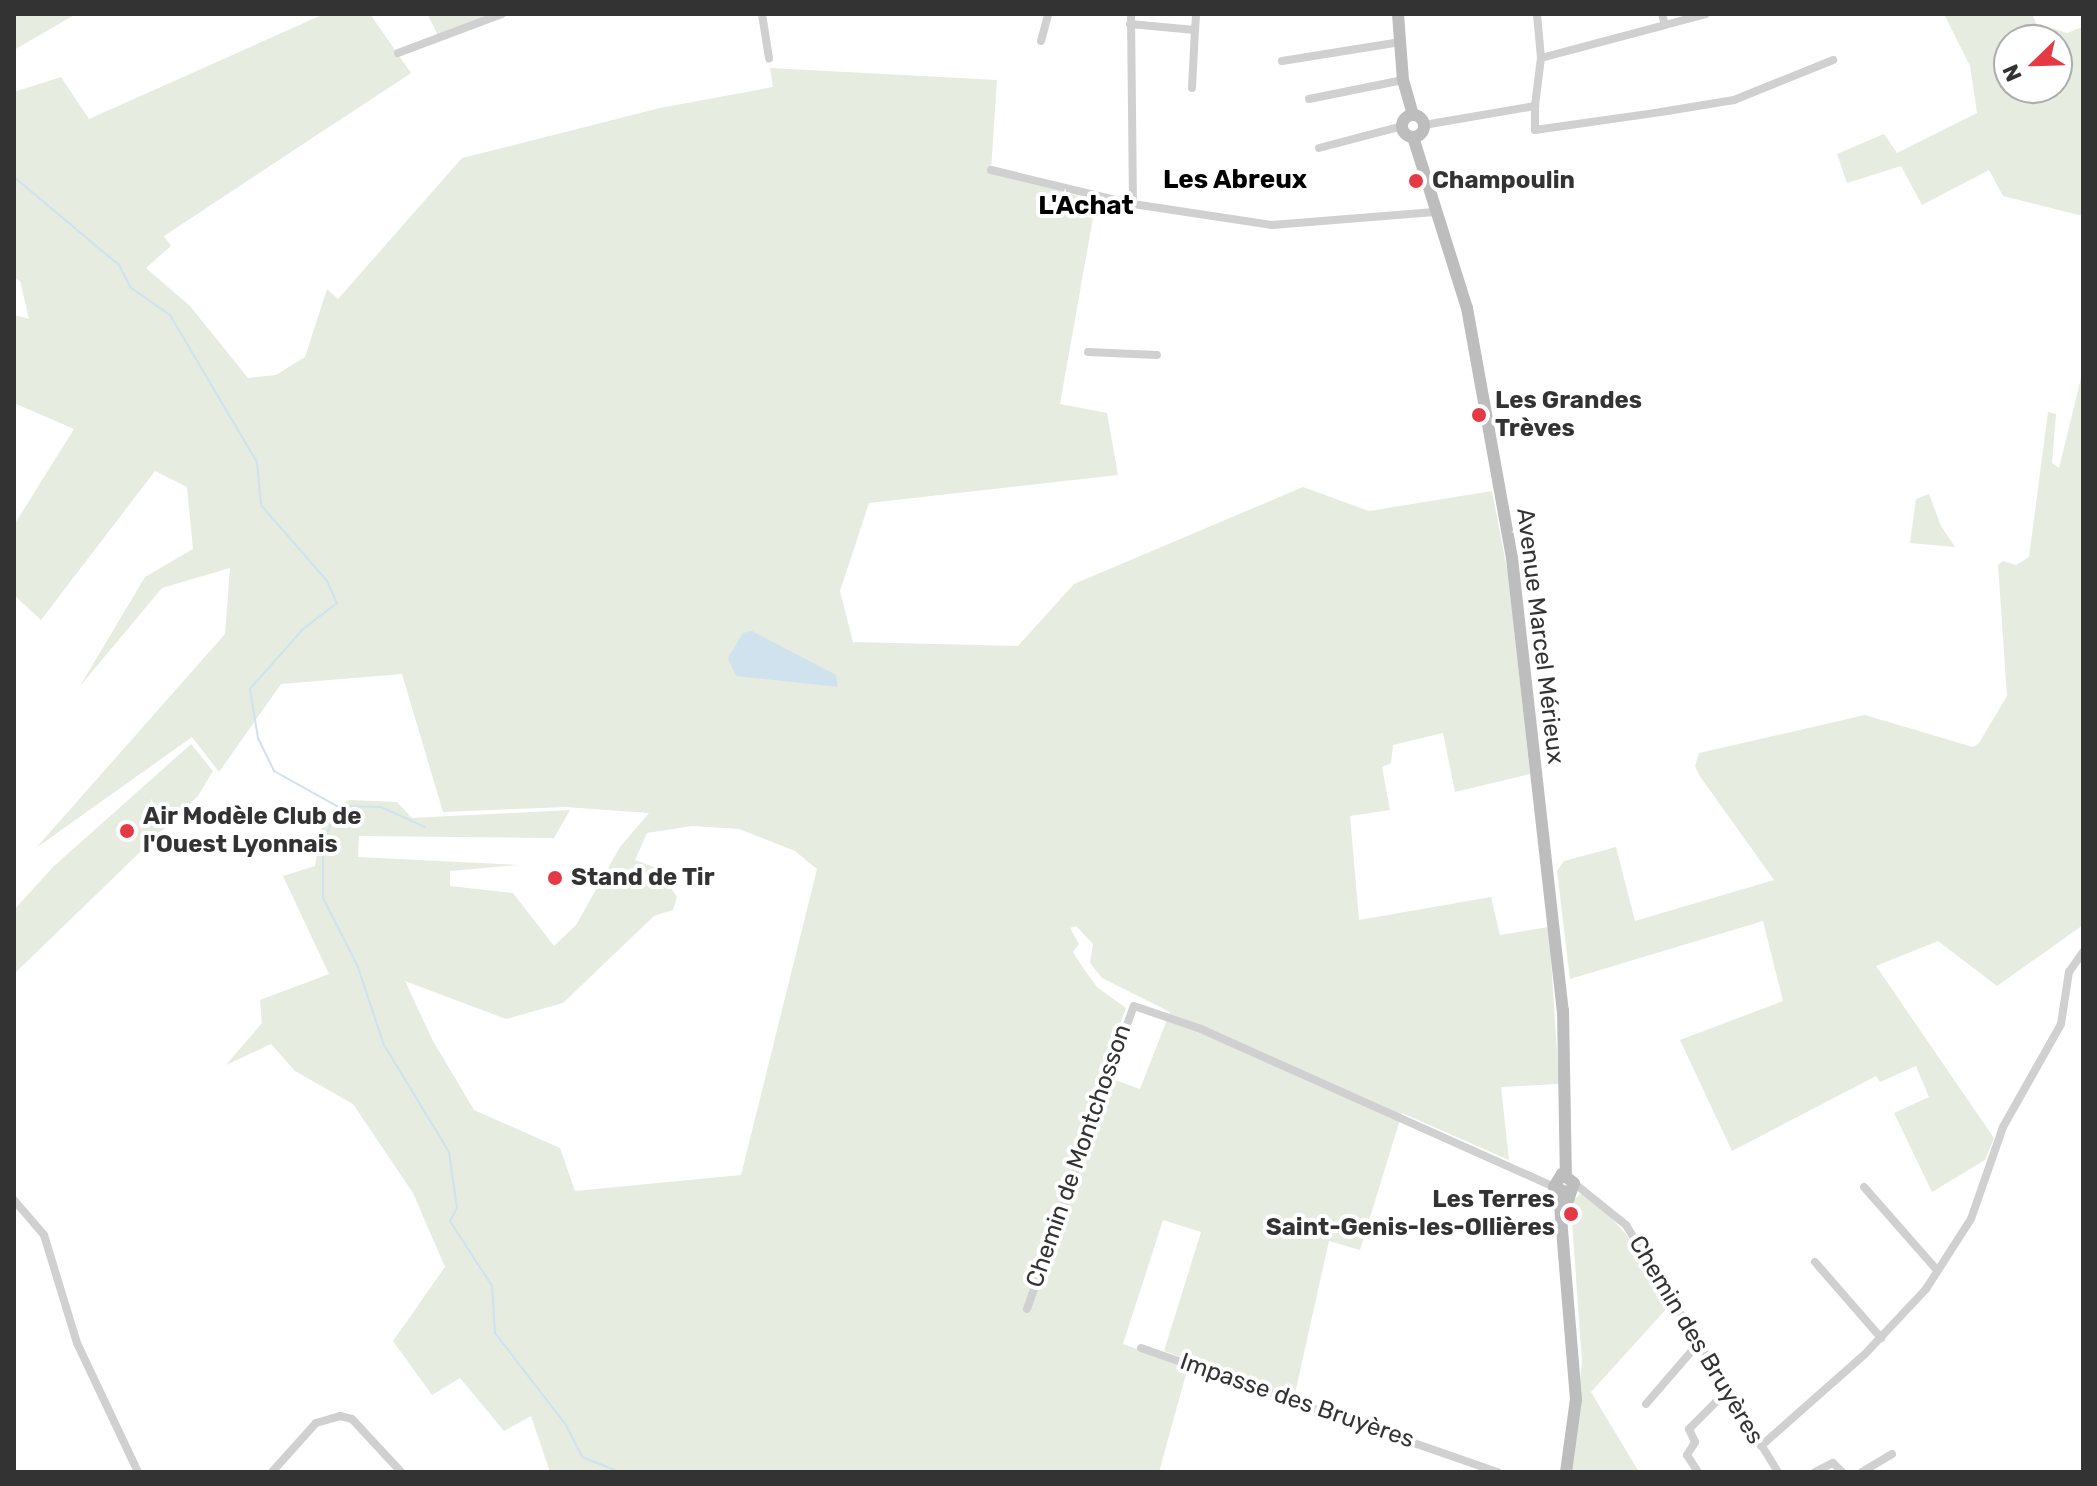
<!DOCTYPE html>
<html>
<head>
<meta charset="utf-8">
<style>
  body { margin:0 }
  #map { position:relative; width:2097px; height:1486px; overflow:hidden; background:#fff; font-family:Rubik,sans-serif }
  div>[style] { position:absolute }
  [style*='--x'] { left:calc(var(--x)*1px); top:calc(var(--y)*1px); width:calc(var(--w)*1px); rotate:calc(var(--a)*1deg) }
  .green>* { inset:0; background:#e6ecdf }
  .water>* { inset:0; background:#cfe2ee }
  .stream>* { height:2px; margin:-1px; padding:0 1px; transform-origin:1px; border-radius:1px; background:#cfe2ee }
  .street>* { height:8px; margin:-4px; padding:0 4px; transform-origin:4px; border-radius:4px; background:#d0d0d0 }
  .secondary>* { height:12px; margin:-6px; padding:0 6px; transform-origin:6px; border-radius:6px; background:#bdbdbd }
  .secondary>.ring { margin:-6px; padding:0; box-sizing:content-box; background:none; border:12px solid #bdbdbd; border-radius:50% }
  .dots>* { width:22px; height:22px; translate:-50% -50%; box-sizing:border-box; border:4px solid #fff; border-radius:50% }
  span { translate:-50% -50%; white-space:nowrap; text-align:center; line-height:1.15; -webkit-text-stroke:8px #fff; paint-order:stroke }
  .poi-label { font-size:24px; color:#333; font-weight:700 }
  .left { translate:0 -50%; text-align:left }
  .right { translate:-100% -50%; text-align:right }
  .street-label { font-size:24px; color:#333 }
  .neighbourhood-label { font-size:26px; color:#000; font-weight:700 }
  .frame { position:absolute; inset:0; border:16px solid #333; pointer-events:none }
  .north { position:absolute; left:1993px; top:24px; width:80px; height:80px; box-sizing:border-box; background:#fff; border:2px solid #adadad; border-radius:50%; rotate:247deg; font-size:22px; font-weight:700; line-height:32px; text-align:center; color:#333 }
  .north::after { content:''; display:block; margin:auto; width:28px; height:36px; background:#e63946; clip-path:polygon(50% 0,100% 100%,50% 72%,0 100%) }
</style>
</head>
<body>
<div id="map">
  <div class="green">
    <div style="clip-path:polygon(14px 14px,76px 14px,14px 50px)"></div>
    <div style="clip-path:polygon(evenodd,324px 14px,370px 14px,411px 73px,164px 236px,171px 246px,146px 268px,190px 306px,248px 378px,276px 375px,305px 357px,327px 289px,338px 299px,462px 158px,660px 108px,773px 87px,770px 68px,997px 80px,991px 170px,1096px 201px,1060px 404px,1107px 413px,1118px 475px,869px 503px,840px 591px,853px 642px,1018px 646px,1074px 584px,1303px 487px,1369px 511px,1492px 491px,1508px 574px,1530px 774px,1455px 792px,1443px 733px,1393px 745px,1391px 763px,1382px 767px,1390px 810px,1350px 816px,1359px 920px,1491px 897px,1500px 935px,1549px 927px,1559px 1084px,1501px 1087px,1509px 1160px,1402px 1113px,1360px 1250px,1329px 1241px,1294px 1398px,1164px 1351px,1201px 1232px,1163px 1220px,1123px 1344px,1188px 1367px,1159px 1472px,550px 1472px,531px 1416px,504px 1431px,460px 1378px,432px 1395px,393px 1341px,445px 1267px,413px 1193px,353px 1104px,295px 1071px,271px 1044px,226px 1065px,262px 1023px,260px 1000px,329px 974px,283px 876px,315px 866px,324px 815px,349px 800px,397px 802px,412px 818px,570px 810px,554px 838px,359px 836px,358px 857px,520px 865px,450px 871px,450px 886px,513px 893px,554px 946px,576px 925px,620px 847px,649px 813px,565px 807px,443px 812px,402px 674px,281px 684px,219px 772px,192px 737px,36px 848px,225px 634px,230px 568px,162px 588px,80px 686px,145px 577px,193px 549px,187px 487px,155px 471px,41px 620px,14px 595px,14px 525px,74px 429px,14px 403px,14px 315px,29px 319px,20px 281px,14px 278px,14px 92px,61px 77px,89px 119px,324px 14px,692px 826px,739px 829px,795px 851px,817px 869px,741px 1175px,575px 1191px,560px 1148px,474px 1110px,433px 1041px,405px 981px,506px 1019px,563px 1003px,654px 916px,673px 910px,677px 897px,657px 868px,635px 860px,647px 833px,692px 826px,324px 14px,1076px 926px,1093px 944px,1090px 963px,1102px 978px,1170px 1012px,1140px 1089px,1101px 1075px,1126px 1008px,1097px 987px,1081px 965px,1073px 952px,1079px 944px,1070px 928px,1076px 926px)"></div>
    <div style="clip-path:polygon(427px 14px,502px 14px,434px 39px,437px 33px)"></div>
    <div style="clip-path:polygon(1944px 14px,2032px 14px,2038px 27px,2029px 40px,2009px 40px,2009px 88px,2057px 88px,2057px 40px,2038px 40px,2045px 26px,2067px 33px,2083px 27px,2083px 216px,2003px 196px,1989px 170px,1922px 205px,1901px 166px,1847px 183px,1837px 154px,1884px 134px,1897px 153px,1977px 113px,1970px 66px)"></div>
    <div style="clip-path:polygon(2083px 370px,2083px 925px,1997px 986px,1938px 941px,1876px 966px,1994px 1138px,1985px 1160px,1932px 1192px,1894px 1113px,1929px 1097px,1916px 1066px,1880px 1082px,1876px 1076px,1732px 1151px,1680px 1040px,1783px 1001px,1763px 921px,1570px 979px,1557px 871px,1564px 861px,1616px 847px,1635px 921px,1774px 880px,1699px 775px,1695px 766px,1699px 753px,1865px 715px,1973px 747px,1979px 743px,2007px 696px,1998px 565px,2003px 561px,2016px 565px,2029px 557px,2048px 412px,2056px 414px,2052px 463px,2059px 468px)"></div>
    <div style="clip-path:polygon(1929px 494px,1941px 526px,1955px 547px,1910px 543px,1916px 499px)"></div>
    <div style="clip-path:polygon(191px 744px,213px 771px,198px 796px,14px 974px,14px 910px,53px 867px)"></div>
    <div style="clip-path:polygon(1581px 1193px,1602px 1207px,1628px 1237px,1668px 1307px,1591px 1392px,1639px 1472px,1570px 1472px,1582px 1362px,1572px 1221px,1574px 1200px)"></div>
  </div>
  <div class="water">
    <div style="clip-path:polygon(752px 631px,836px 675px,838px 687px,736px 676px,728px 658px,743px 633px)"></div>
  </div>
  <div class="stream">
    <div style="--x:14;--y:177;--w:137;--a:40"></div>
    <div style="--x:119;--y:265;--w:25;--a:63"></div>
    <div style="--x:130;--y:287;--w:49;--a:35"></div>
    <div style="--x:170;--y:315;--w:171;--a:59.4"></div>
    <div style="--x:257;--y:462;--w:43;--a:84.7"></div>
    <div style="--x:261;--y:505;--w:101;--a:49"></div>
    <div style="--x:327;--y:581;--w:24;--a:66"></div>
    <div style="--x:337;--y:603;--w:43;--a:142.6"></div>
    <div style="--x:303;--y:629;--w:80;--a:131.5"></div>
    <div style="--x:250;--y:689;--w:50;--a:80.7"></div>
    <div style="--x:258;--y:738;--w:37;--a:64"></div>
    <div style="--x:274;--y:771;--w:72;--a:29.1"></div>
    <div style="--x:337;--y:806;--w:41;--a:109.7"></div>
    <div style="--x:323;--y:845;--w:53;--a:90"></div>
    <div style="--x:323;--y:898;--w:77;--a:63.1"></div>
    <div style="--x:358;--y:967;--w:82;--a:71.6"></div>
    <div style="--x:384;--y:1045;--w:125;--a:58.7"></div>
    <div style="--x:449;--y:1152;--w:57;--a:81.9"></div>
    <div style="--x:457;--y:1208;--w:15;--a:118"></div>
    <div style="--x:450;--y:1221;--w:77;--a:57.1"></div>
    <div style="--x:492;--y:1286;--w:47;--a:86.3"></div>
    <div style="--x:495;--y:1333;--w:116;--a:52.3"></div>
    <div style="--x:566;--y:1425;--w:36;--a:63"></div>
    <div style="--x:582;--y:1457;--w:41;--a:21.5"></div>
    <div style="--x:337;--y:806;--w:44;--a:1.3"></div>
    <div style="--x:381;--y:807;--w:48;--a:24.4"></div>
  </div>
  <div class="street">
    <div style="--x:762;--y:14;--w:45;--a:81"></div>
    <div style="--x:1131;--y:14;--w:190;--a:89.4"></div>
    <div style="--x:1133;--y:204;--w:141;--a:8.6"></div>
    <div style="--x:1272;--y:225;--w:163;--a:-4.6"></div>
    <div style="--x:1662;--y:14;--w:11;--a:75"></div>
    <div style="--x:1665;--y:25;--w:42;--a:-15"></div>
    <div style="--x:1130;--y:24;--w:65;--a:5.3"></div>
    <div style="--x:1195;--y:30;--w:58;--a:93"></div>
    <div style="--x:1195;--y:30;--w:16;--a:-86"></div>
    <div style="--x:1041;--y:41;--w:28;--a:-75"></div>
    <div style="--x:398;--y:53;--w:111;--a:-20.6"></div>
    <div style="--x:1541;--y:58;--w:128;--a:-14.9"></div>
    <div style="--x:1282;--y:61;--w:120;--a:-9.1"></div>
    <div style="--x:1309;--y:99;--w:96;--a:-11.4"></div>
    <div style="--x:1535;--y:106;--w:24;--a:90"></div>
    <div style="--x:1535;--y:130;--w:127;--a:-8.1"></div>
    <div style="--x:1661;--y:112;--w:74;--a:-9.3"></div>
    <div style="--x:1734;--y:100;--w:107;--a:-22"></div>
    <div style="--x:1424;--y:125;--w:113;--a:-9.7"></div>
    <div style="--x:1535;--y:106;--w:48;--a:-82.9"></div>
    <div style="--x:1541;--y:58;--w:44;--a:-95.2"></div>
    <div style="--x:1319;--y:148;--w:86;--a:-14.8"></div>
    <div style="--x:991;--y:170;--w:146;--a:13.5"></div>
    <div style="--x:1088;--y:352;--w:69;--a:2.5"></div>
    <div style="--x:1574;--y:1183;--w:67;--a:38.9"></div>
    <div style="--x:1626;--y:1225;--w:290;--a:58.4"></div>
    <div style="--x:1864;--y:1187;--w:111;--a:48.7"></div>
    <div style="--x:14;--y:1200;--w:46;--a:49.4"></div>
    <div style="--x:44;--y:1235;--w:113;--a:73"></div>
    <div style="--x:77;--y:1343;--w:143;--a:64.7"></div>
    <div style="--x:1815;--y:1262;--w:101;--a:49"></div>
    <div style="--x:1027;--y:1309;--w:321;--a:-70.6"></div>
    <div style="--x:1134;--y:1006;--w:71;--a:18.9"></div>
    <div style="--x:1201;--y:1029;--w:387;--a:24.1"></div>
    <div style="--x:1141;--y:1348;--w:378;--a:19.2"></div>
    <div style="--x:1646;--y:1404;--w:78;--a:-49.2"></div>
    <div style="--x:1761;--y:1446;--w:139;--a:-41.5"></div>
    <div style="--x:1865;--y:1354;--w:89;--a:-46.8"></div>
    <div style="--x:1926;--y:1289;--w:83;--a:-57.3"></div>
    <div style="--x:1971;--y:1219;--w:97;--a:-70.8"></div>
    <div style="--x:2003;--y:1127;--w:118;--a:-60.6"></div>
    <div style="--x:2061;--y:1024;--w:53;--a:-81.3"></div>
    <div style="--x:2069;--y:972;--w:24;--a:-55"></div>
    <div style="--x:272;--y:1472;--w:66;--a:-48.1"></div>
    <div style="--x:316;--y:1423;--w:25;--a:-16"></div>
    <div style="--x:340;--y:1416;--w:12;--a:14"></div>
    <div style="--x:352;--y:1419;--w:72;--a:47.2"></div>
    <div style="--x:1698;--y:1472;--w:20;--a:-123"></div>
    <div style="--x:1687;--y:1455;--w:15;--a:-58"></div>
    <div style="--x:1695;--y:1442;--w:14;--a:-115"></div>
    <div style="--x:1689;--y:1429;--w:51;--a:-45"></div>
    <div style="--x:1815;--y:1472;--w:20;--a:-27"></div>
    <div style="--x:1833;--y:1463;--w:13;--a:45"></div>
    <div style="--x:1862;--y:1472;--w:35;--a:-31"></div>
  </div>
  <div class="secondary">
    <div style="--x:1398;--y:14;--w:66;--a:85.7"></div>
    <div style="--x:1403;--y:80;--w:36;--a:74"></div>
    <div class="ring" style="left:1402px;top:115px;width:10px;height:10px"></div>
    <div style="--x:1413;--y:137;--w:179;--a:72.5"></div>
    <div style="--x:1467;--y:308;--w:254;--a:79.8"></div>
    <div style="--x:1512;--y:558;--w:455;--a:83.6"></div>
    <div style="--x:1563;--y:1010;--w:164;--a:89"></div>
    <div style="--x:1559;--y:1193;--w:207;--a:85.3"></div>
    <div style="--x:1576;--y:1399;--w:74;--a:97.8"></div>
    <div style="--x:1565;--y:1210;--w:28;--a:-72"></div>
    <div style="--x:1574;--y:1183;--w:15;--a:-143"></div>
    <div style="--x:1562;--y:1174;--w:15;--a:122"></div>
    <div style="--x:1554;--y:1187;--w:15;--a:23"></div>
  </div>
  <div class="dots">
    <div style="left:1416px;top:181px;background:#e63946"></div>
    <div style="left:1479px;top:415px;background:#e63946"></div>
    <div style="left:127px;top:831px;background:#e63946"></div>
    <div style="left:555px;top:878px;background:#e63946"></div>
    <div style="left:1571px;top:1214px;background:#e63946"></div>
  </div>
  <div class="poi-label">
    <span class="left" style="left:1432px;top:181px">Champoulin</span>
    <span class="left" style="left:1495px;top:415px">Les Grandes<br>Trèves</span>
    <span class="left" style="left:143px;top:831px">Air Modèle Club de<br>l'Ouest Lyonnais</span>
    <span class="left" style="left:571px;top:878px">Stand de Tir</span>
    <span class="right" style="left:1555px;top:1214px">Les Terres<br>Saint-Genis-les-Ollières</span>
  </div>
  <div class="street-label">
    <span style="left:1540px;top:636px;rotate:83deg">Avenue Marcel Mérieux</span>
    <span style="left:1079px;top:1156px;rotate:-71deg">Chemin de Montchosson</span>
    <span style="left:1696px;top:1340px;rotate:59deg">Chemin des Bruyères</span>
    <span style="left:1297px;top:1401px;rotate:19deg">Impasse des Bruyères</span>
  </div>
  <div class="neighbourhood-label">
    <span style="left:1235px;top:180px">Les Abreux</span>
    <span style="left:1086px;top:206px">L'Achat</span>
  </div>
  <div class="frame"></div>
  <div class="north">N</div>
</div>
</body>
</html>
